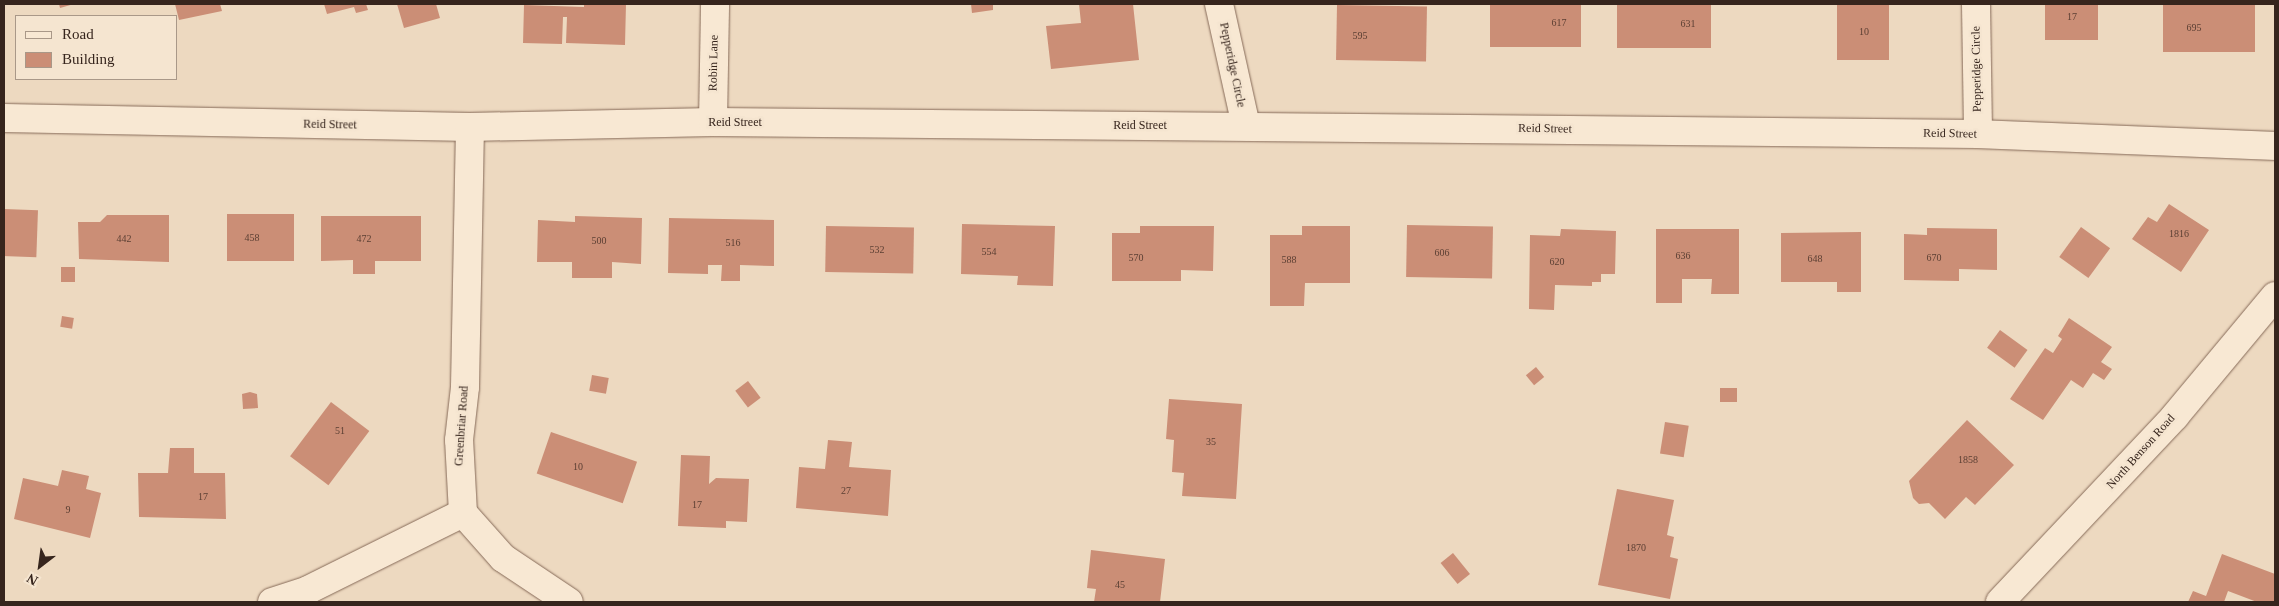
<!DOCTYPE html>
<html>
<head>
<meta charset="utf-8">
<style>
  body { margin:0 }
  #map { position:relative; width:2279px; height:606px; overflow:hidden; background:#edd9c0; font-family:"Times New Roman",serif }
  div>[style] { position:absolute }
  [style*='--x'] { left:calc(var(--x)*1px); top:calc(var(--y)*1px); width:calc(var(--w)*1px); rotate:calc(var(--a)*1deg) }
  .building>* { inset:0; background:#cb8e76; transform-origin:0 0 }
  .roads { filter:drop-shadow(0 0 1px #866a58) drop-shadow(0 0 1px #866a58) }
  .street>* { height:28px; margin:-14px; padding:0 14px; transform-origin:14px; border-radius:14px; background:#f8e8d3 }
  .secondary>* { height:28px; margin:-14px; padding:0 14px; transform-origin:14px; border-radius:14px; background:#f8e8d3 }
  span { translate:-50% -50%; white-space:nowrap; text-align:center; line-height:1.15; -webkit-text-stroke:5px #f5e5d0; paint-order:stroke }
  .number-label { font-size:10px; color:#5b3f33 }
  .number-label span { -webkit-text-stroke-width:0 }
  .street-label { font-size:12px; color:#36251d }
  .frame { position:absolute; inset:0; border:5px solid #36251d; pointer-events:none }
  .legend { position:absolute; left:15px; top:15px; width:162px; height:65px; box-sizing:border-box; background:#f5e5d0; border:1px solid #a99888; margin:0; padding:6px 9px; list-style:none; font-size:15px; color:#36251d }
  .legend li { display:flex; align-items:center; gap:10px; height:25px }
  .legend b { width:25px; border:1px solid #a99888 }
  .north { position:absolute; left:15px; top:541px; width:50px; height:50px; -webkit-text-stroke:4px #f5e5d0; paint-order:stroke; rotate:210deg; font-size:14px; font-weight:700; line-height:20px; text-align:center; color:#36251d }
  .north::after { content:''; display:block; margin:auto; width:18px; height:22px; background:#36251d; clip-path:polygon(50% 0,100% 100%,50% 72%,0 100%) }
</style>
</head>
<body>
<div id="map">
  <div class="building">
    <div style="clip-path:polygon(59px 4px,74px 4px,60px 8px)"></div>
    <div style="clip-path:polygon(175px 4px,220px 4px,222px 11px,179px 20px)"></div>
    <div style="clip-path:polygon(324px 4px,366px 4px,368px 10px,356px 13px,354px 7px,327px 14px)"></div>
    <div style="clip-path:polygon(397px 4px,436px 4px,440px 18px,404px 28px)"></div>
    <div style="clip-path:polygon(584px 4px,626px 4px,625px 45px,566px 43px,567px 17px,563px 17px,562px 44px,523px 43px,524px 5px,584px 7px)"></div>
    <div style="clip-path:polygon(971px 4px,993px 4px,993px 10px,972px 13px)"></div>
    <div style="clip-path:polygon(1079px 4px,1133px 4px,1139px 60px,1051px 69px,1046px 26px,1081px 23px)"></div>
    <div style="left:1490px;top:4px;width:91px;height:43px"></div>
    <div style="left:1617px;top:4px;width:94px;height:44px"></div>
    <div style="left:1837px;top:4px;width:52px;height:56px"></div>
    <div style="left:2045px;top:4px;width:53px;height:36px"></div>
    <div style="left:2163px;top:4px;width:92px;height:48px"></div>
    <div style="left:1337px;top:5px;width:90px;height:55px;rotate:1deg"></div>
    <div style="clip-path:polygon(2169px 204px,2209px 230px,2181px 272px,2132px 239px,2148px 217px,2157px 222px)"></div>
    <div style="left:4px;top:209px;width:34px;height:47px;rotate:2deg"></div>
    <div style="left:227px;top:214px;width:67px;height:47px"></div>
    <div style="clip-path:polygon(107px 215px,169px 215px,169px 262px,79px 259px,78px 222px,100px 222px)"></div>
    <div style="clip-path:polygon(321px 216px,421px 216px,421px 261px,375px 261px,375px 274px,353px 274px,353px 260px,321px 261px)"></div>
    <div style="clip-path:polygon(575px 216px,642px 218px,641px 264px,612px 262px,612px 278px,572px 278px,572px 262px,537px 262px,538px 220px,575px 222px)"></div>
    <div style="clip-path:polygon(669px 218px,774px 220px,774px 266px,740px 265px,740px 281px,721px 281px,722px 265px,708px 265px,708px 274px,668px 273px)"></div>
    <div style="clip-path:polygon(962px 224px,1055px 226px,1053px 286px,1017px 285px,1018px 276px,961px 274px)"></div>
    <div style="left:1407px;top:225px;width:86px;height:52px;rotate:1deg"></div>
    <div style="left:826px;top:226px;width:88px;height:46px;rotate:1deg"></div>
    <div style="clip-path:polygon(1140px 226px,1214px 226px,1213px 271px,1181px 270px,1181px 281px,1112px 281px,1112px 233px,1140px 233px)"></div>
    <div style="clip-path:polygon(1302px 226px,1350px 226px,1350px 283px,1305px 283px,1304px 306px,1270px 306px,1270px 235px,1302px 235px)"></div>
    <div style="left:2081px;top:227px;width:36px;height:37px;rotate:36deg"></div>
    <div style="clip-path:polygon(1927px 228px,1997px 229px,1997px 270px,1959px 269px,1959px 281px,1904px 280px,1904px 234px,1927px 235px)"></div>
    <div style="clip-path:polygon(1561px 229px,1616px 231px,1615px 274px,1601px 274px,1601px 282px,1592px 282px,1592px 286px,1555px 285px,1554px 310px,1529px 309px,1530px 235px,1560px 236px)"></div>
    <div style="clip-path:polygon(1656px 229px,1739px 229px,1739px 294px,1711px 294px,1712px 279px,1682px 279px,1682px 303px,1656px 303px)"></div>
    <div style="clip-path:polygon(1861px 232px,1861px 292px,1837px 292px,1837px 282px,1781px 282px,1781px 233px)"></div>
    <div style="left:61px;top:267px;width:14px;height:15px"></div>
    <div style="left:62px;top:316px;width:12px;height:11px;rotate:9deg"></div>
    <div style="clip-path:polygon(2069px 318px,2112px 347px,2101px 362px,2112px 369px,2104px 380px,2093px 373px,2083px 388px,2071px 380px,2043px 420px,2010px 399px,2045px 348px,2053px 353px,2062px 339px,2058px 336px)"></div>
    <div style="left:2000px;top:330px;width:34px;height:22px;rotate:36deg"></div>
    <div style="left:1536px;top:367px;width:13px;height:13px;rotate:51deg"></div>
    <div style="left:592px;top:375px;width:17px;height:16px;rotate:10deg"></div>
    <div style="left:748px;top:381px;width:21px;height:16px;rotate:53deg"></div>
    <div style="left:1737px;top:388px;width:14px;height:17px;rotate:90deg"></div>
    <div style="clip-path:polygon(250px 392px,257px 394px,258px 408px,243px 409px,242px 394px)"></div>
    <div style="clip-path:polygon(1169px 399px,1242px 404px,1236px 499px,1182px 496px,1184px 473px,1172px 472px,1174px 440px,1166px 439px)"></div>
    <div style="left:331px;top:402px;width:48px;height:68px;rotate:37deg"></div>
    <div style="clip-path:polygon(1967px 420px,2014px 465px,1975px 505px,1966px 497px,1945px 519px,1929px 503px,1919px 504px,1913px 498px,1909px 481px)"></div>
    <div style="left:1665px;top:422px;width:24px;height:32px;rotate:9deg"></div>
    <div style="left:551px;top:432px;width:91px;height:44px;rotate:19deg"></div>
    <div style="clip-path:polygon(828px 440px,852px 442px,849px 467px,891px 470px,888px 516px,796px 508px,799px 467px,825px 469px)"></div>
    <div style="clip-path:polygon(170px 448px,194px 448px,194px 473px,225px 473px,226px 519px,139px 517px,138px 473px,168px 473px)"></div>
    <div style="clip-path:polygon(681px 455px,710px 456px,709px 484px,716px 478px,749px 479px,747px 522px,726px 521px,726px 528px,678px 526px)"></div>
    <div style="clip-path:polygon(62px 470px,89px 476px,86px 489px,101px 493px,90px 538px,14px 519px,23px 478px,58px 486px)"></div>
    <div style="clip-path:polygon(1617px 489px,1674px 500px,1667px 535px,1674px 537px,1670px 557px,1678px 559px,1670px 599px,1598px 585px)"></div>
    <div style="clip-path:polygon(1091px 550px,1165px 559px,1160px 602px,1094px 602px,1096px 589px,1087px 588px)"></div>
    <div style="left:1453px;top:553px;width:27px;height:16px;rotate:51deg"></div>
    <div style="clip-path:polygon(2222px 554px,2275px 574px,2275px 602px,2257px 602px,2228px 591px,2224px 602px,2188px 602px,2193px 591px,2206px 596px)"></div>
  </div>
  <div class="roads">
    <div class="street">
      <div style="--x:1219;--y:4;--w:125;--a:77.5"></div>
      <div style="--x:1976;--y:4;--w:130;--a:89.1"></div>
      <div style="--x:4;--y:118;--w:466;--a:1.1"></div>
      <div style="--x:470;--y:127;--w:243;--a:-1.2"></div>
      <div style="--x:713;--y:122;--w:1265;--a:0.54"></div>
      <div style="--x:1978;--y:134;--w:297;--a:2.3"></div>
      <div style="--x:713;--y:122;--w:118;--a:-89"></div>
      <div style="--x:463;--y:513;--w:73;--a:-93.1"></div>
      <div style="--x:459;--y:440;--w:53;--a:-83.5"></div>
      <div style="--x:465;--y:387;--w:260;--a:-88.9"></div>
      <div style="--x:463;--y:513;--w:60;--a:48.4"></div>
      <div style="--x:503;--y:558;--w:79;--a:33.7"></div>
      <div style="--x:272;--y:602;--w:38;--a:-18"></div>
      <div style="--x:308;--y:590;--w:173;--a:-26.4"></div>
    </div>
    <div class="secondary">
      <div style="--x:2000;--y:602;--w:255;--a:-46.7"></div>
      <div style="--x:2175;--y:416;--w:156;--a:-50.2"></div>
    </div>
  </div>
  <div class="number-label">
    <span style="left:2072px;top:17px">17</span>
    <span style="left:1559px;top:23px">617</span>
    <span style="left:1688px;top:24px">631</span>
    <span style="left:2194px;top:28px">695</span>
    <span style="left:1864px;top:32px">10</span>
    <span style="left:1360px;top:36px">595</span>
    <span style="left:2179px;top:234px">1816</span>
    <span style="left:252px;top:238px">458</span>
    <span style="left:124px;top:239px">442</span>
    <span style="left:364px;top:239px">472</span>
    <span style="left:599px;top:241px">500</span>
    <span style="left:733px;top:243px">516</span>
    <span style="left:877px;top:250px">532</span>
    <span style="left:989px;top:252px">554</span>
    <span style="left:1442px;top:253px">606</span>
    <span style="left:1683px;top:256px">636</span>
    <span style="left:1136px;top:258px">570</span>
    <span style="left:1934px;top:258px">670</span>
    <span style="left:1815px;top:259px">648</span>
    <span style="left:1289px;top:260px">588</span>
    <span style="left:1557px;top:262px">620</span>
    <span style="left:340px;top:431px">51</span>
    <span style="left:1211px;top:442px">35</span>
    <span style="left:1968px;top:460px">1858</span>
    <span style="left:578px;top:467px">10</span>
    <span style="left:846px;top:491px">27</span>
    <span style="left:203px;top:497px">17</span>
    <span style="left:697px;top:505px">17</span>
    <span style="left:68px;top:510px">9</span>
    <span style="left:1636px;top:548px">1870</span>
    <span style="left:1120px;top:585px">45</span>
  </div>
  <div class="street-label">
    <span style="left:714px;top:63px;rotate:-89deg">Robin Lane</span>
    <span style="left:1232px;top:65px;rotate:78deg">Pepperidge Circle</span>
    <span style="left:1977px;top:69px;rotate:-91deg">Pepperidge Circle</span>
    <span style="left:735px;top:123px">Reid Street</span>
    <span style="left:330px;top:125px;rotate:1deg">Reid Street</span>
    <span style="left:1140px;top:126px">Reid Street</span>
    <span style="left:1545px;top:129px;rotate:1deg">Reid Street</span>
    <span style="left:1950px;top:134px;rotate:1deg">Reid Street</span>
    <span style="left:462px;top:426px;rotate:-86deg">Greenbriar Road</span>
    <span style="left:2141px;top:452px;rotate:-48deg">North Benson Road</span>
  </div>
  <div class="frame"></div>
  <ul class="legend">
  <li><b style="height:6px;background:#f8e8d3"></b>Road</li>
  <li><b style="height:14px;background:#cb8e76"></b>Building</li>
  </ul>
  <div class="north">N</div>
</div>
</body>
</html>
